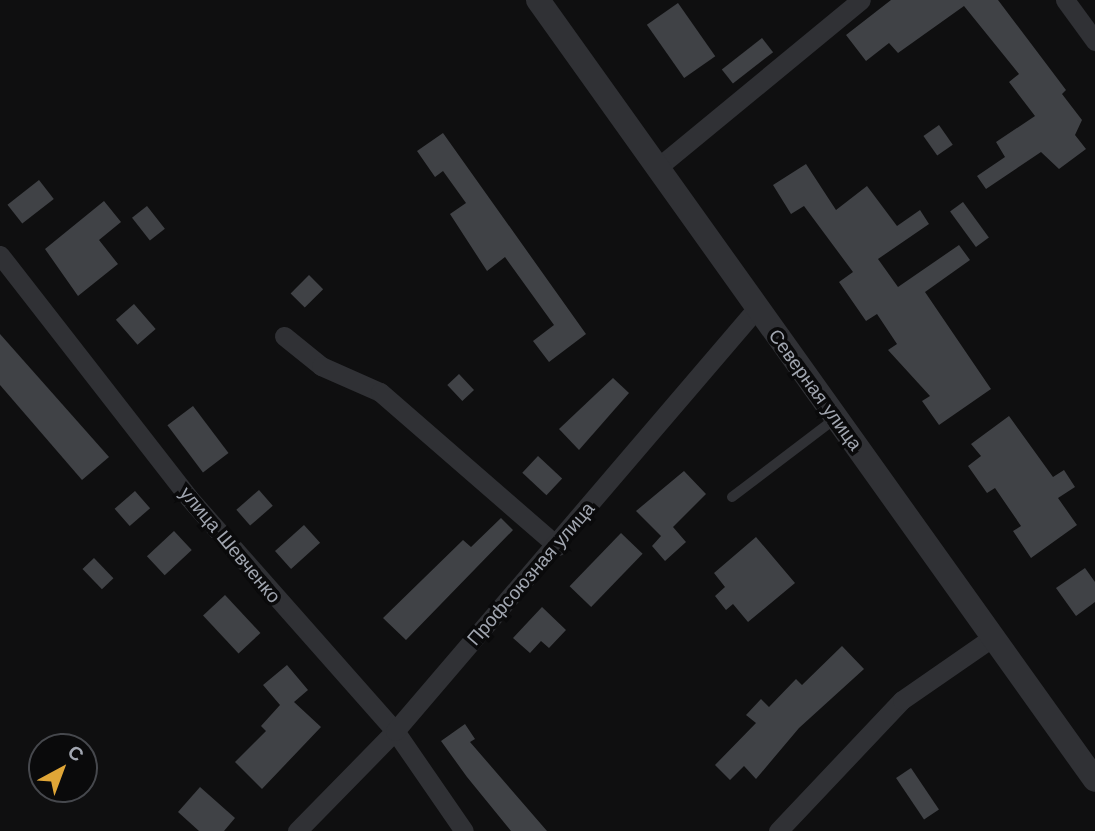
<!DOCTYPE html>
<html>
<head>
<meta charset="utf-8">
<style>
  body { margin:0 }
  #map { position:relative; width:1095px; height:831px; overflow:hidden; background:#0f0f10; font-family:Arial,sans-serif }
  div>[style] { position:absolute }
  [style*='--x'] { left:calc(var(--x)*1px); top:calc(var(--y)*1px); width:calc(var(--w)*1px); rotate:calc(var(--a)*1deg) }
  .building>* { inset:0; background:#404246; transform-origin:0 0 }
  .service>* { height:10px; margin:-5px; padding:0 5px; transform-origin:5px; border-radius:5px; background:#303135 }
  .minor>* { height:19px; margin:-9.5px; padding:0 9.5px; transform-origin:9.5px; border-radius:9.5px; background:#303135 }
  .tertiary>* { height:24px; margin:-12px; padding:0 12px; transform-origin:12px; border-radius:12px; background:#303135 }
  span { translate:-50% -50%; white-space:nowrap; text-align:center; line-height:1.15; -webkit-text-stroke:7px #0a0a0b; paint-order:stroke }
  .street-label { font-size:19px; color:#a1a6b0 }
  .north { position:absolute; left:28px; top:733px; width:70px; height:70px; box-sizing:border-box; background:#0a0a0b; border:2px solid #46484d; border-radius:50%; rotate:41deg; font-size:19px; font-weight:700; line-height:28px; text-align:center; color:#a1a6b0 }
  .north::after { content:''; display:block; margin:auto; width:24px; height:32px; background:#e0a637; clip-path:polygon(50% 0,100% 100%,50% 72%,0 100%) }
</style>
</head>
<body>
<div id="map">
  <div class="building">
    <div style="clip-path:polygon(891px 0,998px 0,1066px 90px,1062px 94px,1082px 120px,1075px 135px,1086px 149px,1059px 169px,1041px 152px,986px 189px,977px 176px,1005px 157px,996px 142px,1035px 116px,1009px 82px,1019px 74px,964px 6px,898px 53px,889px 43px,866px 61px,846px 35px)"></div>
    <div style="left:678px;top:3px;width:65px;height:38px;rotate:55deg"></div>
    <div style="left:762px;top:38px;width:18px;height:51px;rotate:52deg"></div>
    <div style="left:939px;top:125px;width:24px;height:19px;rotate:55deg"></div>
    <div style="clip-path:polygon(443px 133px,586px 334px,549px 362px,533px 341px,554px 325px,505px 257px,487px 271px,450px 214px,466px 203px,443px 171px,435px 177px,417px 151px)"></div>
    <div style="clip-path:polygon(806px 164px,836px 210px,867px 186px,897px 226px,920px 210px,929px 224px,878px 259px,898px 287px,959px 245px,970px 260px,925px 292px,991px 389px,939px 425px,922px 401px,930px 396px,888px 350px,897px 344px,877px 314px,866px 321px,839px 282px,853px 272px,804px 206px,791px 214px,773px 185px)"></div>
    <div style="left:39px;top:180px;width:24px;height:40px;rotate:52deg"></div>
    <div style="clip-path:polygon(104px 201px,121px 222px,99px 240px,118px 264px,78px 296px,45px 249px)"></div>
    <div style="left:963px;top:202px;width:44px;height:16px;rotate:54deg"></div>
    <div style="left:147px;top:206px;width:29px;height:19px;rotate:52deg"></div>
    <div style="left:309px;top:275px;width:20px;height:26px;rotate:45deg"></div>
    <div style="left:134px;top:304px;width:33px;height:24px;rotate:49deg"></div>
    <div style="clip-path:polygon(0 334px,109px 457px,82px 480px,0 385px)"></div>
    <div style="left:459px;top:374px;width:22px;height:16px;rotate:47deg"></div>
    <div style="clip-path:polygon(613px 378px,629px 393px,579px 450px,559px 429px)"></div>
    <div style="left:193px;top:406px;width:59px;height:32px;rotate:53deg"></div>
    <div style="clip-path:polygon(1009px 416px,1053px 477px,1064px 470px,1075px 487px,1058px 498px,1077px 525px,1031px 558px,1013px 531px,1021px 526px,995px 488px,987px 493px,968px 466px,981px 456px,971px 444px)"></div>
    <div style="left:538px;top:456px;width:33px;height:23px;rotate:43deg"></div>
    <div style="clip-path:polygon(684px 471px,706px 494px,673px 527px,686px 542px,665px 561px,652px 546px,661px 536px,636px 511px)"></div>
    <div style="left:259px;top:490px;width:21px;height:30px;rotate:49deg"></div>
    <div style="left:135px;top:491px;width:23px;height:27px;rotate:49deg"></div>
    <div style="clip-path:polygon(501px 518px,513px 530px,406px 640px,383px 618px,463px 540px,471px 547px)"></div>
    <div style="left:304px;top:525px;width:24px;height:39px;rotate:48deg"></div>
    <div style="left:174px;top:531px;width:26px;height:37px;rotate:47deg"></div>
    <div style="left:621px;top:533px;width:30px;height:74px;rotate:44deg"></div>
    <div style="clip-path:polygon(756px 537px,795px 583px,748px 622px,733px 604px,726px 610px,715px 596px,725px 587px,714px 573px)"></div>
    <div style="left:94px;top:558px;width:28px;height:16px;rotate:46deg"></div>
    <div style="clip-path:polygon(1085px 568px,1095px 582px,1095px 602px,1076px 616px,1056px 588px)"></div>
    <div style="left:225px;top:595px;width:52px;height:30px;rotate:47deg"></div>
    <div style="clip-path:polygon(542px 607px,566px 630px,549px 648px,541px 641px,530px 653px,513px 638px)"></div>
    <div style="clip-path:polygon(842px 646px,864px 669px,799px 728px,756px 779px,744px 766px,730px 780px,715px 765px,756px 723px,746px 715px,761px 699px,769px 707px,796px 679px,802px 685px)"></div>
    <div style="clip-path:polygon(287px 665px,308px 690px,294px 702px,321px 727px,262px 789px,235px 762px,266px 731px,261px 726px,280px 705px,263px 685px)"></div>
    <div style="clip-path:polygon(465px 724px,475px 739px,470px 742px,547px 831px,511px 831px,467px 777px,441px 741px)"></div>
    <div style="left:911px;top:768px;width:50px;height:18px;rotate:56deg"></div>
    <div style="clip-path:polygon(200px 787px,235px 818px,224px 831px,199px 831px,178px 812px)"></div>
  </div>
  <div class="service">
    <div style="--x:732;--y:497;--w:131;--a:-37.2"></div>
  </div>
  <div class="minor">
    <div style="--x:1065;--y:0;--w:51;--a:53.8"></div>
    <div style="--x:657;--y:168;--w:264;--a:-39.5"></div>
    <div style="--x:0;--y:255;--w:308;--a:52.1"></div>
    <div style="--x:189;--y:498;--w:311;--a:48.5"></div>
    <div style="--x:395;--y:731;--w:121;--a:55.4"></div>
    <div style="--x:284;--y:336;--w:48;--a:39"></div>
    <div style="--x:321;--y:366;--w:64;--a:23.8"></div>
    <div style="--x:380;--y:392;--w:235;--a:41"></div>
    <div style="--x:297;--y:831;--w:140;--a:-45.6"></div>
    <div style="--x:395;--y:731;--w:555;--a:-49.45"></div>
    <div style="--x:778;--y:831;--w:180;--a:-46.6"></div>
    <div style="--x:902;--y:700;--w:107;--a:-34.7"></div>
  </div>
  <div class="tertiary">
    <div style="--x:538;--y:0;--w:958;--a:54.47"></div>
  </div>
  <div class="street-label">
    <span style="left:815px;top:390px;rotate:54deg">Северная улица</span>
    <span style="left:230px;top:545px;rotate:50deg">улица Шевченко</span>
    <span style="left:531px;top:574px;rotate:-49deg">Профсоюзная улица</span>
  </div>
  <div class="north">С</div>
</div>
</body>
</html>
